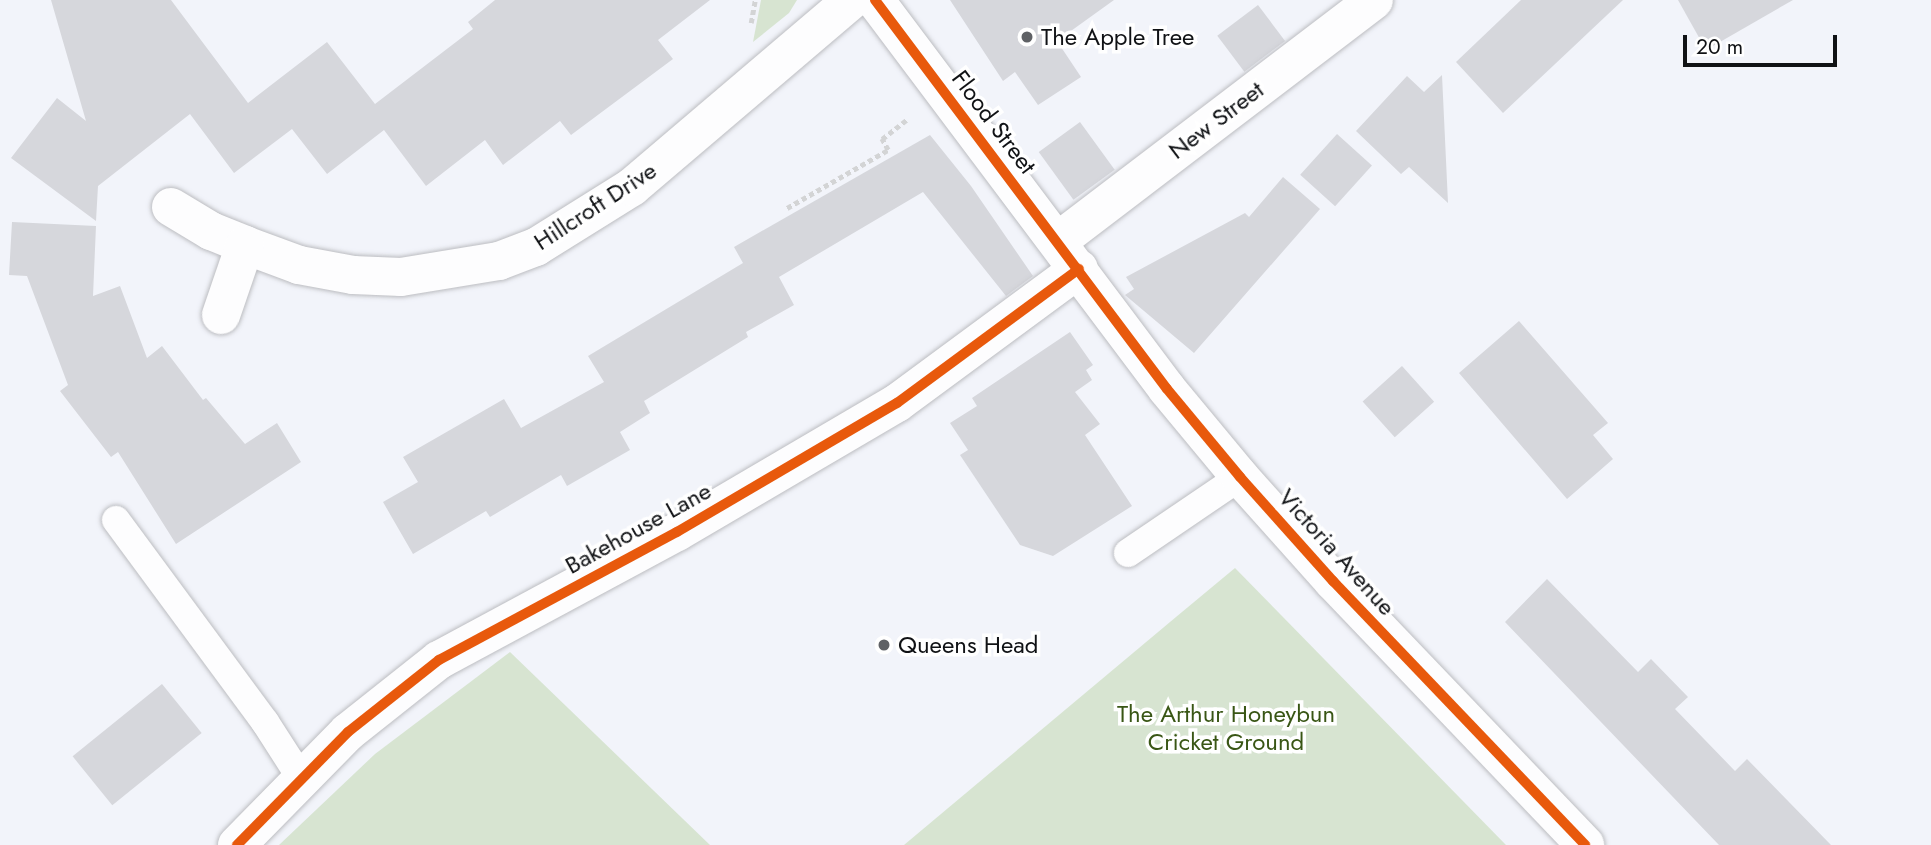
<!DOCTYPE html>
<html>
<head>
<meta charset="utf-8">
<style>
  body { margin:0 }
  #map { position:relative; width:1931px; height:845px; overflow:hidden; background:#f2f4fa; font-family:Jost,sans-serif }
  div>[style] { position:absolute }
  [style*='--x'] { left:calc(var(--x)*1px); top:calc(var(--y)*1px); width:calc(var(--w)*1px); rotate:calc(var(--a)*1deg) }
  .green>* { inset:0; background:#d7e4d1 }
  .building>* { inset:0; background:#d6d7dc; transform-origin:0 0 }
  .path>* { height:4.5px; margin-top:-2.25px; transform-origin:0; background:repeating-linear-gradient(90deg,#d3d4d5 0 5px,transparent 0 8.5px) }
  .roads { filter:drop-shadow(0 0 2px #bcbdc1) drop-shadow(0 0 2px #bcbdc1) }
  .lane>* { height:28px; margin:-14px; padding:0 14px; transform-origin:14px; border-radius:14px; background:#fdfdfe }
  .street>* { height:38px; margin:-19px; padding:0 19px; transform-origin:19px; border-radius:19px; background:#fdfdfe }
  .secondary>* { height:38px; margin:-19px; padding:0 19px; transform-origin:19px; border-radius:19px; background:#fdfdfe }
  .cycleway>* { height:10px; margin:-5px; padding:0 5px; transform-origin:5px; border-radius:5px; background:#e8590c }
  .dots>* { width:19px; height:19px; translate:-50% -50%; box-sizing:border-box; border:4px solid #fff; border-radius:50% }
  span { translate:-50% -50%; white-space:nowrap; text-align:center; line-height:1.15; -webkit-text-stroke:7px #fff; paint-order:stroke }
  .poi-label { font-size:24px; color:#101215 }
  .left { translate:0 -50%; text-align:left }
  .street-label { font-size:24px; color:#101215 }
  .park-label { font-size:24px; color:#395615 }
  .scale { position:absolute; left:1683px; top:35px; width:154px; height:32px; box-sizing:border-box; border:4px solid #101215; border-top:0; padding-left:9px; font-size:21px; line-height:24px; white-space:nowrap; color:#101215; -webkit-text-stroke:5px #fff; paint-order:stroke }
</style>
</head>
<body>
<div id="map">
  <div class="green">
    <div style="clip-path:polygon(761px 0,797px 0,789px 13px,753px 42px)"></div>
    <div style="clip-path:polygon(1235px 568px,1506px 845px,904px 845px,1176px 617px)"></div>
    <div style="clip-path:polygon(510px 652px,710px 845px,279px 845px,375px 754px)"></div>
  </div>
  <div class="building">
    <div style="clip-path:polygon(51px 0,171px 0,248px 103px,327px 42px,375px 104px,473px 29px,468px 22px,495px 0,710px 0,658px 40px,673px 59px,571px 135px,560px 121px,503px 165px,485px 140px,426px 186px,384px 130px,327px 174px,292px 129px,234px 173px,190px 114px,98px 186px,96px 221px,11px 158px,57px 98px,86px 121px)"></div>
    <div style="clip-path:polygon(950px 0,1114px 0,1057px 41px,1081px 77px,1038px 105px,1015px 72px,1003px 81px)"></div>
    <div style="clip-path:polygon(1521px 0,1623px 0,1503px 113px,1456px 62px)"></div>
    <div style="clip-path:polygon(1678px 0,1793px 0,1706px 50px)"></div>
    <div style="left:1258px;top:5px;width:45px;height:51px;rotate:53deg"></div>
    <div style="clip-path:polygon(1442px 75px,1448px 203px,1409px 167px,1401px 174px,1356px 131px,1407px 76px,1424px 92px)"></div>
    <div style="left:1080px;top:122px;width:59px;height:51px;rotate:54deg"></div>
    <div style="left:1337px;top:134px;width:47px;height:55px;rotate:42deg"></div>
    <div style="clip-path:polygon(930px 135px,971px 186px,1033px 276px,1006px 296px,923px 192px,779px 277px,794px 305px,746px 332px,748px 337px,644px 401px,650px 413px,620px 432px,630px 450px,567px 486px,561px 475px,490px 517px,486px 511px,413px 554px,383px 502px,418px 482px,403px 457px,504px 399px,521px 428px,604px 382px,588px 356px,743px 263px,734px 247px)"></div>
    <div style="clip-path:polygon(1283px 177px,1320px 209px,1194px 353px,1125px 295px,1134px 289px,1126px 277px,1245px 213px,1249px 217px)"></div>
    <div style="clip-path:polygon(12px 222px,96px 226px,93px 296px,120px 286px,147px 358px,162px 346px,203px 400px,206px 398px,245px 444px,277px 423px,301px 462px,176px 544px,118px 452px,111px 457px,60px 391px,68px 385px,27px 276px,9px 275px)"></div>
    <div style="clip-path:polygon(1519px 321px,1608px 423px,1593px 435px,1613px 459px,1567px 499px,1459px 373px)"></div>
    <div style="clip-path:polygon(1070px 332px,1093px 365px,1086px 370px,1092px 380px,1075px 392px,1100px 424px,1085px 435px,1132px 506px,1053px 556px,1020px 545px,960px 455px,968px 450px,950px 423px,977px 406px,972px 398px)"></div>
    <div style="left:1402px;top:366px;width:48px;height:53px;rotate:48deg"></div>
    <div style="clip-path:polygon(1547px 579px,1638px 672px,1651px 659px,1688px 697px,1675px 709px,1735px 771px,1747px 759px,1831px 845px,1719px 845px,1505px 622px)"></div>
    <div style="left:162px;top:684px;width:63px;height:115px;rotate:51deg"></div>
  </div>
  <div class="path">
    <div style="--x:751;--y:23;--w:23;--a:-80"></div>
    <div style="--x:787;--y:208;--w:116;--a:-29.9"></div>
    <div style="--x:888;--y:150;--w:13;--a:-119"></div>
    <div style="--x:882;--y:139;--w:33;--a:-38"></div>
  </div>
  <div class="roads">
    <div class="lane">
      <div style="--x:116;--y:520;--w:251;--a:53.6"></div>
      <div style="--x:265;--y:722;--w:67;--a:57.3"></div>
      <div style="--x:1128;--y:553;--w:135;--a:-34.2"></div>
    </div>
    <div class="street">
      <div style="--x:171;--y:207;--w:47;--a:31"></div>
      <div style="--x:211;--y:231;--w:37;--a:22"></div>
      <div style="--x:245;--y:245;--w:58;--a:20.3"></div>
      <div style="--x:299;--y:265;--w:55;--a:10.5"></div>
      <div style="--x:353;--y:275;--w:48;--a:2.4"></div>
      <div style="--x:401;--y:277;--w:99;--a:-9.3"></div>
      <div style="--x:499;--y:261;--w:40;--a:-21"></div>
      <div style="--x:536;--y:247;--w:113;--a:-32"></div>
      <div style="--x:632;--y:187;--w:289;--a:-40.4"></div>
      <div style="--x:1058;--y:241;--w:397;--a:-37.3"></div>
      <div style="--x:221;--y:315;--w:74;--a:-71.1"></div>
      <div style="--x:237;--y:845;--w:158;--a:-45.5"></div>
      <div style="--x:348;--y:732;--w:116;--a:-38.4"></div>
      <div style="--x:439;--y:660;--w:270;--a:-28.3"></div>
      <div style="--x:677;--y:532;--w:255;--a:-30.4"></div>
      <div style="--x:897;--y:403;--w:226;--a:-36.4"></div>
    </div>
    <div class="secondary">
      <div style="--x:875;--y:0;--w:486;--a:53.1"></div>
      <div style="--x:1167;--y:389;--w:114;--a:50.3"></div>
      <div style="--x:1240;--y:477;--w:140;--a:48.2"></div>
      <div style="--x:1333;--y:581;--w:365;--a:46.3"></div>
    </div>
  </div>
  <div class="cycleway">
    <div style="--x:875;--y:0;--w:486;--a:53.1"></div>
    <div style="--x:1167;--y:389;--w:114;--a:50.3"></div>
    <div style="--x:1240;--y:477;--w:140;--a:48.2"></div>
    <div style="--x:1333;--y:581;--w:365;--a:46.3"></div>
    <div style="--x:237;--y:845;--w:158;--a:-45.5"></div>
    <div style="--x:348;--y:732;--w:116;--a:-38.4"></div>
    <div style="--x:439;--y:660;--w:270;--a:-28.3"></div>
    <div style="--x:677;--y:532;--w:255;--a:-30.4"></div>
    <div style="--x:897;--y:403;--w:226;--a:-36.4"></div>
  </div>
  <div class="dots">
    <div style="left:1027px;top:37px;background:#5f6165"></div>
    <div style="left:884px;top:645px;background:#5f6165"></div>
  </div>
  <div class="poi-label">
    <span class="left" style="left:1041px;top:37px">The Apple Tree</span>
    <span class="left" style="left:898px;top:645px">Queens Head</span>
  </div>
  <div class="street-label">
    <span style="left:1216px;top:120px;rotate:-37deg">New Street</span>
    <span style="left:994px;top:122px;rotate:53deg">Flood Street</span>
    <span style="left:595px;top:206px;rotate:-33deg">Hillcroft Drive</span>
    <span style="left:638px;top:528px;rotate:-29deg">Bakehouse Lane</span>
    <span style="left:1337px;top:552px;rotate:48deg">Victoria Avenue</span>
  </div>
  <div class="park-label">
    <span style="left:1226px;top:728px">The Arthur Honeybun<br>Cricket Ground</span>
  </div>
  <div class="scale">20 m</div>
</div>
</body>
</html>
